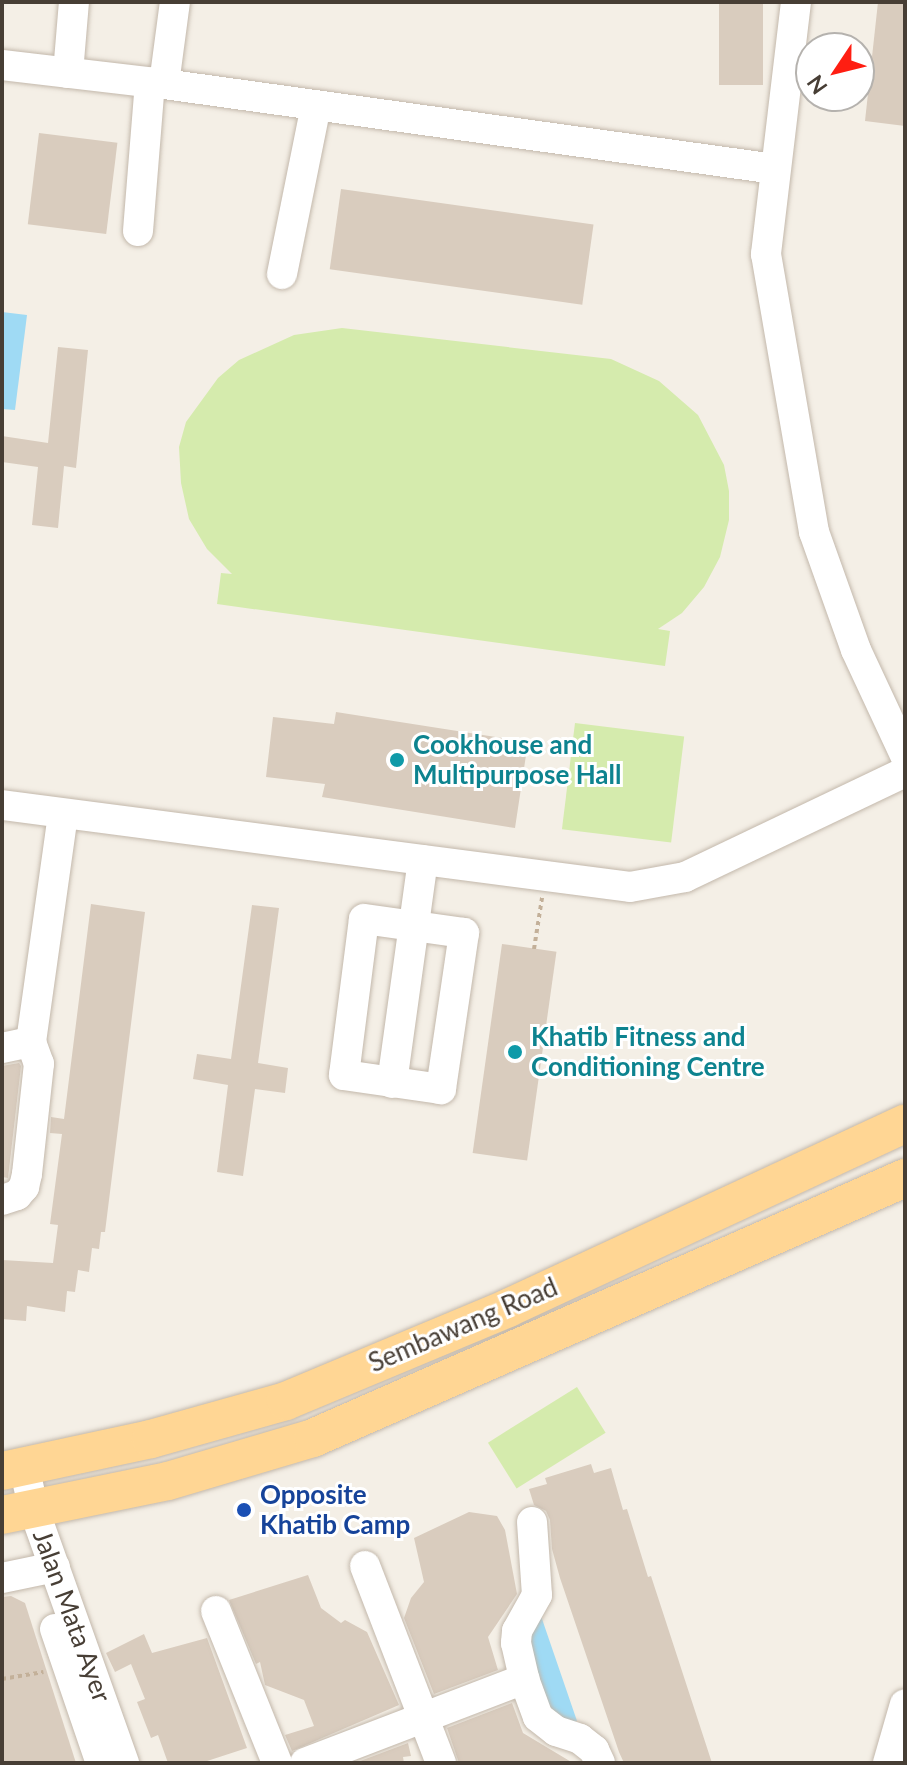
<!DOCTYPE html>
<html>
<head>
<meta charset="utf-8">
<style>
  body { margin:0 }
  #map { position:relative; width:907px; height:1765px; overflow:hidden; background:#f4efe6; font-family:Lato,sans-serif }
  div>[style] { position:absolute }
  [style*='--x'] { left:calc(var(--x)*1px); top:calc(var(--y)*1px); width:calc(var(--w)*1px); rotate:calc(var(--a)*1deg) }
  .green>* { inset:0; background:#d5ebad; transform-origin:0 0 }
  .water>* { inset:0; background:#9fdaf4 }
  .building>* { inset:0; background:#d9ccbe; transform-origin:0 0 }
  .path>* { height:4px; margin-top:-2px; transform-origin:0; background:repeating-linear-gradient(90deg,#c3b099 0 4px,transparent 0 8px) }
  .roads { filter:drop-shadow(0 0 2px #c3b8ab) drop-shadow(0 0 2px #c3b8ab) }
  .minor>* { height:30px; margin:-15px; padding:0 15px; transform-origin:15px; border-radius:15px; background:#fff }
  .major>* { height:38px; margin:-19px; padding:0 19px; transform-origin:19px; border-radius:19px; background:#ffd694 }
  .dots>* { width:22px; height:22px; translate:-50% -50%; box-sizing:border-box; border:4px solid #fff; border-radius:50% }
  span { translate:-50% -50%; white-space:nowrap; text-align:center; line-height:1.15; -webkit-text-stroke:6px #fff; paint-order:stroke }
  .culture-label { font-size:26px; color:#0d838f; font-weight:700 }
  .left { translate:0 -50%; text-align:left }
  .street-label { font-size:26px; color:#473e35 }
  .transit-label { font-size:26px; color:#164399; font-weight:700 }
  .frame { position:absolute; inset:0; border:4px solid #473e35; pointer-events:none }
  .north { position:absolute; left:795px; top:32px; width:80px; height:80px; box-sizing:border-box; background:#fff; border:2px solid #b5b2ae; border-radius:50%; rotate:235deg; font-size:22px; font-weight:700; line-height:32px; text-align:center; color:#473e35 }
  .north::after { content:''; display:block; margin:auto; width:28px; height:36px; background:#ff1e12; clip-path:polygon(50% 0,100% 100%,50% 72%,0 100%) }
</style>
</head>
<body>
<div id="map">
  <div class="green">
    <div style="clip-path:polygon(342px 328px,611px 359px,659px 381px,698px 415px,724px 465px,729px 491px,729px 520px,720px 557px,704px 587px,682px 613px,658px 629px,670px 631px,665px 666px,217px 604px,221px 573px,232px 574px,207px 549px,189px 519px,181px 483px,179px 447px,186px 422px,218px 378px,239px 360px,294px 335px)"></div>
    <div style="left:575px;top:723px;width:110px;height:107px;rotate:7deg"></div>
    <div style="left:577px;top:1387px;width:54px;height:105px;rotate:58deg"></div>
  </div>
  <div class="water">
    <div style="clip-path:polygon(2px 312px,27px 315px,15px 410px,2px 409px)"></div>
    <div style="clip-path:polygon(541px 1616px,577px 1721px,566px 1724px,564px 1731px,515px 1653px)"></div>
  </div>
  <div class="building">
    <div style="left:719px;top:2px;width:44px;height:83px"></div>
    <div style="clip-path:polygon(878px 2px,905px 2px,905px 126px,865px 121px)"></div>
    <div style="left:39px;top:133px;width:79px;height:92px;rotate:7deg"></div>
    <div style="left:341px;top:189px;width:255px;height:81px;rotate:8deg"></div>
    <div style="clip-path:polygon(58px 347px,88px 350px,76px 468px,64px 466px,58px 528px,32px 525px,38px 467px,2px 462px,2px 436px,48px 443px)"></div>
    <div style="clip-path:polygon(336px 712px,528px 742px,515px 828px,322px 797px,325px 784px,266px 777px,273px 717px,334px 724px)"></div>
    <div style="clip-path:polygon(91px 904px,145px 912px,105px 1232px,101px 1232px,99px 1249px,92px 1248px,89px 1272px,78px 1270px,75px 1292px,67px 1291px,65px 1312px,27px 1306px,26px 1321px,2px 1319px,2px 1260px,53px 1263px,58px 1225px,50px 1224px,62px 1134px,50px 1133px,51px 1117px,64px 1119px)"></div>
    <div style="clip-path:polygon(252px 905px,279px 908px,258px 1063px,288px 1068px,285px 1093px,255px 1089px,243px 1176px,217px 1172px,228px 1085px,193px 1079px,197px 1054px,231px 1059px)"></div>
    <div style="left:502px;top:944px;width:55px;height:211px;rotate:8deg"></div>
    <div style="clip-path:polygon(19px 1063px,21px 1066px,8px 1178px,2px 1177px,2px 1066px)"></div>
    <div style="clip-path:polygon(591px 1464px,594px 1473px,611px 1468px,623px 1510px,627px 1509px,648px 1577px,651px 1576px,712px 1763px,624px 1763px,619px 1752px,560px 1578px,552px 1549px,550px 1520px,546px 1511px,534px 1505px,529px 1489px,547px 1484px,545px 1478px)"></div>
    <div style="clip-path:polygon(469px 1512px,497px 1516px,505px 1530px,517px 1594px,488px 1637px,498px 1670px,434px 1694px,404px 1618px,411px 1598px,424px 1582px,414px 1538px)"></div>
    <div style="clip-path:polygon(308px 1575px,321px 1608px,341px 1623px,345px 1620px,367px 1632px,399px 1705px,292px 1751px,285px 1735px,314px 1726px,304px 1700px,265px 1685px,260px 1662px,256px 1664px,229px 1600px)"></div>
    <div style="clip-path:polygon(11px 1596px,25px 1603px,76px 1763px,2px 1763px,2px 1597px)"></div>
    <div style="clip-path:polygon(144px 1634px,152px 1653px,207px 1638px,247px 1748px,201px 1763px,168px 1763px,158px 1735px,151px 1738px,137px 1702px,145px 1699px,131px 1664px,115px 1672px,106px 1653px)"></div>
    <div style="clip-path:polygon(512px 1703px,523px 1733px,573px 1763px,459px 1763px,447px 1728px)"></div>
    <div style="clip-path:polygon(408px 1743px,411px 1756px,403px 1757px,404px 1763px,355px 1763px)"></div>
  </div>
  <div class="path">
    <div style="--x:534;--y:949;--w:52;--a:-81.1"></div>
    <div style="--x:2;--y:1679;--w:42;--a:-9.7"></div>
  </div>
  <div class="roads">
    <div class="minor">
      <div style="--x:796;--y:2;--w:254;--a:96.8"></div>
      <div style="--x:766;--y:254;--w:282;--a:80.2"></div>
      <div style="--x:814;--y:532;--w:125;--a:70.4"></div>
      <div style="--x:856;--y:650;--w:116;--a:65"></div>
      <div style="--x:2;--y:65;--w:163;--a:6.7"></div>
      <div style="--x:164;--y:84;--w:617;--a:7.92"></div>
      <div style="--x:68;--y:73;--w:71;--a:-85.2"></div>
      <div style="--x:164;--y:84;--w:83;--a:-82.4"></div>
      <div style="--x:138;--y:231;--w:149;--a:-85.4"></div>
      <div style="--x:282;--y:274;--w:172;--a:-78.6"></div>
      <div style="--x:2;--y:805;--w:633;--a:7.44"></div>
      <div style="--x:630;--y:887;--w:56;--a:-10.3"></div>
      <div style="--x:685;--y:877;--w:244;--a:-25.5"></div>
      <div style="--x:364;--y:919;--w:101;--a:8"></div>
      <div style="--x:464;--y:933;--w:158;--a:98.4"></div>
      <div style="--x:441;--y:1089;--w:98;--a:-171.8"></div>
      <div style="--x:344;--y:1075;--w:157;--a:-82.7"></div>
      <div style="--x:2;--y:1048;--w:30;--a:-12"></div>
      <div style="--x:392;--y:1083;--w:225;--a:-82.1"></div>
      <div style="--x:2;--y:1200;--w:16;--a:-18"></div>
      <div style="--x:17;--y:1195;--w:11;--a:-49"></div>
      <div style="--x:24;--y:1187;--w:13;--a:-77"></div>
      <div style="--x:27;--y:1174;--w:111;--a:-83.8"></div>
      <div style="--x:39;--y:1064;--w:23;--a:-110"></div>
      <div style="--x:31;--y:1042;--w:230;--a:-82"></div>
      <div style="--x:24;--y:1467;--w:44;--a:76.9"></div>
      <div style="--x:34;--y:1510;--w:269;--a:70.4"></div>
      <div style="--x:532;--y:1522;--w:73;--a:86.1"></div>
      <div style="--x:537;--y:1595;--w:41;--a:119.1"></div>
      <div style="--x:517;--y:1631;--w:12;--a:95"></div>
      <div style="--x:516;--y:1643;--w:37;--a:77"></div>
      <div style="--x:524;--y:1679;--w:40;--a:69.8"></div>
      <div style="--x:538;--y:1717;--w:23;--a:38"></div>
      <div style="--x:556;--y:1731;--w:25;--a:18"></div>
      <div style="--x:580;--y:1739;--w:18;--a:38"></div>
      <div style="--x:594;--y:1750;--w:14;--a:65"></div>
      <div style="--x:365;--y:1566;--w:211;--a:68.9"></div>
      <div style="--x:2;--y:1578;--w:54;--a:-11.7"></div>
      <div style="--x:216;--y:1611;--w:164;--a:68.1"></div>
      <div style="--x:55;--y:1629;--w:142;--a:71.1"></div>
      <div style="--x:305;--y:1763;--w:235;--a:-21"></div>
      <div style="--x:888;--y:1763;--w:61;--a:-73.9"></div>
    </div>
    <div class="major">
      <div style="--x:2;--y:1471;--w:152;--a:-12.1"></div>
      <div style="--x:151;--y:1439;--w:140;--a:-15.7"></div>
      <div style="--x:286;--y:1401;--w:241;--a:-22.7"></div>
      <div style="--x:508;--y:1308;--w:438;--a:-24.9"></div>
      <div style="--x:2;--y:1515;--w:169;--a:-11.6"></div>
      <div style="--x:168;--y:1481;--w:151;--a:-16.5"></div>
      <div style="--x:313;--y:1438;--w:647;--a:-23.71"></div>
    </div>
  </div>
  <div class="dots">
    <div style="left:397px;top:760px;background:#0f9aa8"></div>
    <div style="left:515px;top:1052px;background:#0f9aa8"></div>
    <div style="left:244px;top:1510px;background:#1a4fb4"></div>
  </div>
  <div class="culture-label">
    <span class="left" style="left:413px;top:760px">Cookhouse and<br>Multipurpose Hall</span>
    <span class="left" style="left:531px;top:1052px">Khatib Fitness and<br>Conditioning Centre</span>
  </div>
  <div class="street-label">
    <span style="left:463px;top:1325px;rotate:-23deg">Sembawang Road</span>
    <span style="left:72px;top:1616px;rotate:70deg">Jalan Mata Ayer</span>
  </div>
  <div class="transit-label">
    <span class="left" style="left:260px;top:1510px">Opposite<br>Khatib Camp</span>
  </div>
  <div class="frame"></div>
  <div class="north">N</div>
</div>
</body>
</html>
